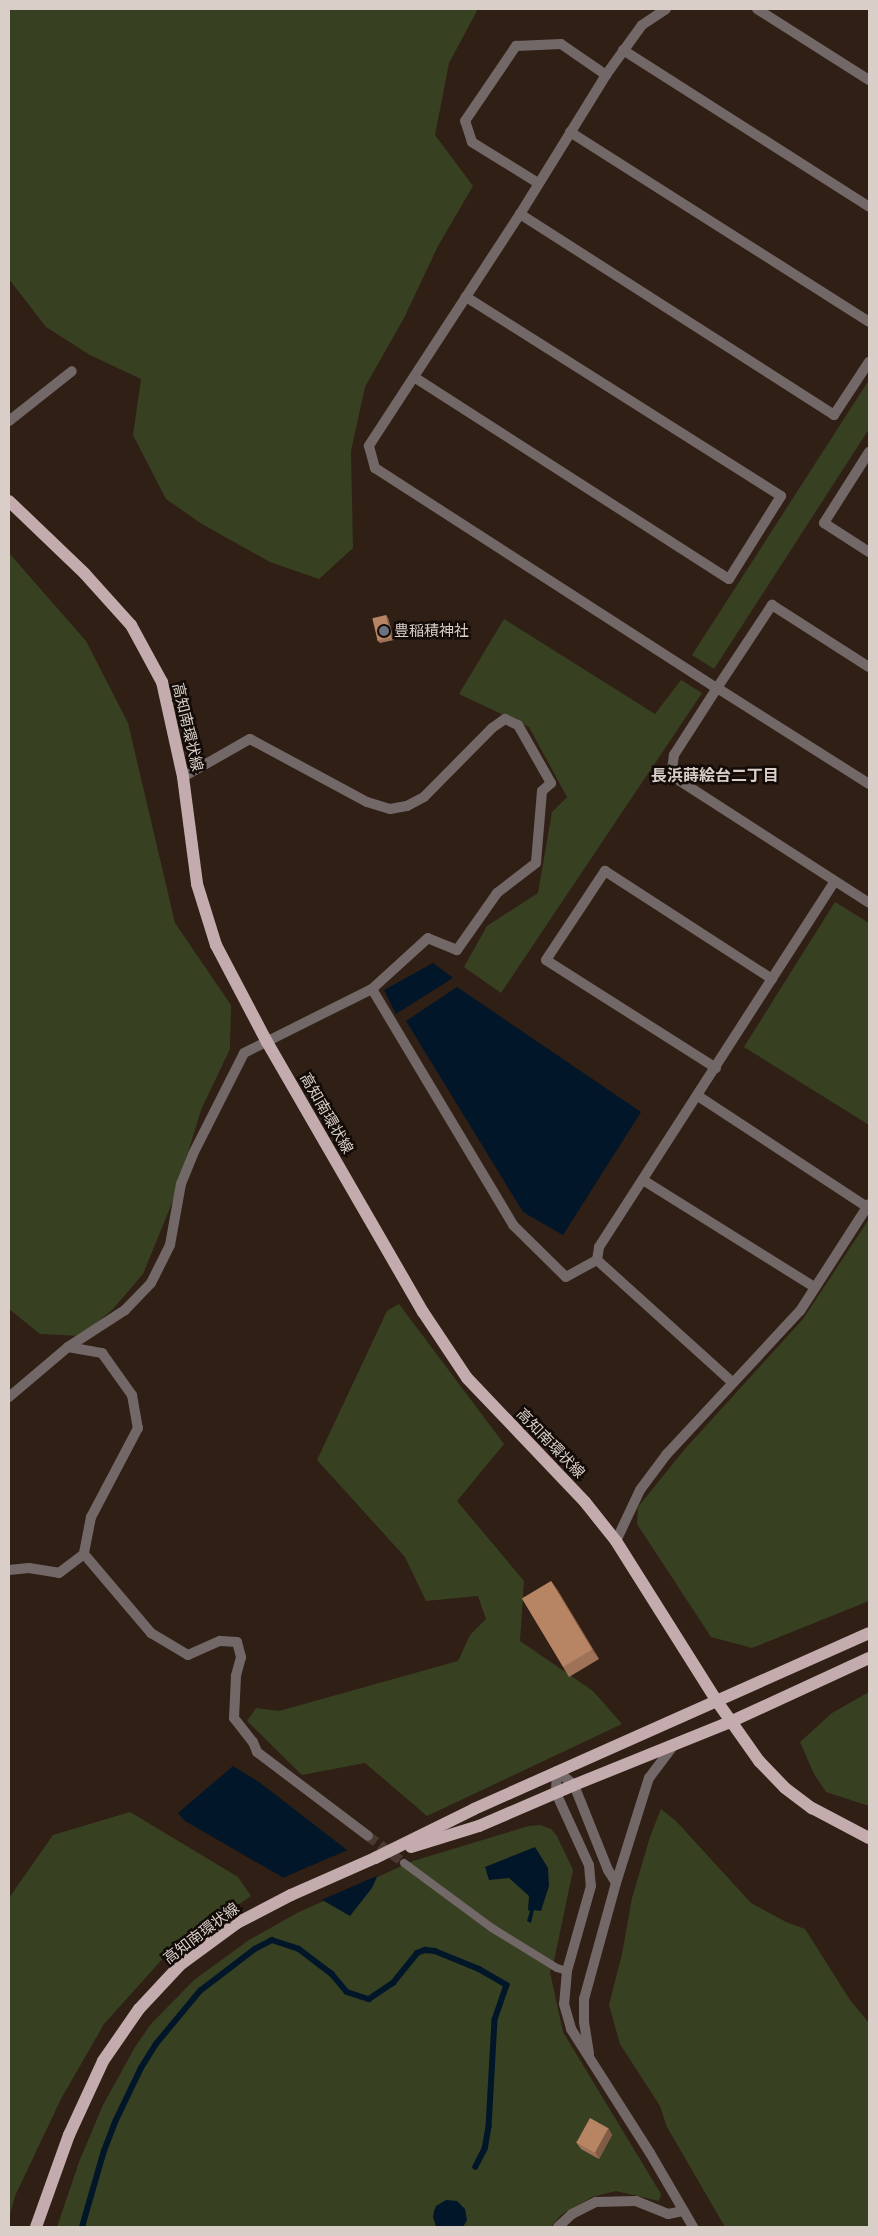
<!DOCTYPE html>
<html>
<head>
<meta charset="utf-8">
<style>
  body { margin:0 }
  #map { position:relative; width:878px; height:2236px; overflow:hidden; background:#301f15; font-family:Poppins,"Noto Sans JP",sans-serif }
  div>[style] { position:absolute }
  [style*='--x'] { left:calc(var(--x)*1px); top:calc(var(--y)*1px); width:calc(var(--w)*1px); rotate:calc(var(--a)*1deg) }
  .green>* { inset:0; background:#374121 }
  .water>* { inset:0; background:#021629 }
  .pier>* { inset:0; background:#301f15 }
  .stream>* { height:5.5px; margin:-2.75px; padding:0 2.75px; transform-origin:2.75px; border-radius:2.75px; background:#021629 }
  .minor-tunnel>* { height:10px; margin-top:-5px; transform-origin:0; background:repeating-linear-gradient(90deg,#4a3930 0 10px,transparent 0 15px) }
  .service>* { height:8px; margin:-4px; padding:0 4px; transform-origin:4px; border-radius:4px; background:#736868 }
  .minor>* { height:10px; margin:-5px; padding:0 5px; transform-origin:5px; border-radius:5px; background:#736868 }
  .tertiary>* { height:10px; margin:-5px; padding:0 5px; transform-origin:5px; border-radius:5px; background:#736868 }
  .primary>* { height:12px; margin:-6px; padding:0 6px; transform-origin:6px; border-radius:6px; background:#c4acae }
  .wall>* { inset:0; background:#9d7256 }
  .shaded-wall>* { inset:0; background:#805c46 }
  .building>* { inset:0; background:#b78464; transform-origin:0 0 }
  .dots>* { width:14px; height:14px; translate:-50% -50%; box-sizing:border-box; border:2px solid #120b07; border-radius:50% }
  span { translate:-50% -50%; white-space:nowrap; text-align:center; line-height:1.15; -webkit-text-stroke:5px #120b07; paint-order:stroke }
  .poi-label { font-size:15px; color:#dacfc8 }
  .left { translate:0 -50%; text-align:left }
  .street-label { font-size:15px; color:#dacfc8 }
  .neighbourhood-label { font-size:16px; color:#dacfc8; font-weight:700 }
  .frame { position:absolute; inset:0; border:10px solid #dacfc8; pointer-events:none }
</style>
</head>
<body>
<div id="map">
  <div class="green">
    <div style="clip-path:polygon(9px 9px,478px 9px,449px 63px,435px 135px,473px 186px,438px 246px,404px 318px,365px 387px,351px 451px,353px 548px,319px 579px,270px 562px,202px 524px,166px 499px,133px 435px,141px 379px,90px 355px,46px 327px,9px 279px)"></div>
    <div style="clip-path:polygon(869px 380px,869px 429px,714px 669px,692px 655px)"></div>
    <div style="clip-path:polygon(9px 553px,86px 641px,128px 723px,175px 923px,231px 1005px,230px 1049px,201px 1110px,174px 1198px,143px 1274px,113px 1309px,81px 1336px,40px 1334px,9px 1309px)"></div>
    <div style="clip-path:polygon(504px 619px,655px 714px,681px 680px,702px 693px,501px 993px,464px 967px,487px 926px,538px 893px,552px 812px,567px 797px,529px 727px,459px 694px)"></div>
    <div style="clip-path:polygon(835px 902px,869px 923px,869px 1125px,744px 1047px)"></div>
    <div style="clip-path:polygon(869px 1219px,869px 1601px,752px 1648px,711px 1637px,637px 1524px,638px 1507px,684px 1450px,803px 1319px)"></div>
    <div style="clip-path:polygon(399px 1304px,504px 1444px,457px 1501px,524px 1581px,520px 1641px,593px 1691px,622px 1724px,427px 1816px,365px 1763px,302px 1775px,247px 1721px,256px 1708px,279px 1711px,458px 1661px,470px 1635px,486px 1619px,478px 1596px,426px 1601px,405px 1557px,317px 1460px,387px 1311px)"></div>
    <div style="clip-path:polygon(869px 1692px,869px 1806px,826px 1792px,814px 1774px,800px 1742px,832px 1713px)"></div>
    <div style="clip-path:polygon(661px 1809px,676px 1821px,751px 1903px,786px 1922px,805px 1929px,850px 2000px,869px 2023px,869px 2227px,725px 2227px,667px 2127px,660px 2106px,620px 2044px,609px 2005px,622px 1954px,632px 1898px,650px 1837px)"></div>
    <div style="clip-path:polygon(130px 1812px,238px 1877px,251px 1896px,166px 1955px,104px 2024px,61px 2099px,15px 2196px,9px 2218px,9px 1898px,53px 1835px)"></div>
    <div style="clip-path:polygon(529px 1826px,540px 1825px,551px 1829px,557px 1836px,573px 1870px,554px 1961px,550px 1972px,563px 2032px,661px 2194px,659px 2201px,616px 2191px,592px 2197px,561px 2215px,551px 2227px,57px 2227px,79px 2162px,103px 2105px,135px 2047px,151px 2024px,194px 1980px,249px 1940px,297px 1913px,413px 1861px)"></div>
  </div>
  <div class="water">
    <div style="clip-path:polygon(433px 963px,453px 978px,396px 1014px,384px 990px)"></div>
    <div style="clip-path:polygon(457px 987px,641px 1112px,563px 1235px,523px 1212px,406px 1021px)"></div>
    <div style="clip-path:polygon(233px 1766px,259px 1782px,347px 1850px,377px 1877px,372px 1888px,350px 1916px,185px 1821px,178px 1813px)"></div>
    <div style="clip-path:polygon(535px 1847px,548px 1868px,549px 1886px,541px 1911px,534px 1910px,531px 1923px,527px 1921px,530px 1911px,528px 1910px,529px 1896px,509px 1878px,489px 1880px,485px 1867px)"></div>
    <div style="clip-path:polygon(446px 2200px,457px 2201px,465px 2209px,467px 2220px,463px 2227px,436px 2227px,433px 2217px,434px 2211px,436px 2206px)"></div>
  </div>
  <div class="pier">
    <div style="clip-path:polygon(350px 1849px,379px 1875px,319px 1901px,280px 1879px)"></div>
  </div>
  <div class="stream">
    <div style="--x:82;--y:2227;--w:79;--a:-73.9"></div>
    <div style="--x:104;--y:2151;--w:33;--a:-69"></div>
    <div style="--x:116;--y:2120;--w:58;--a:-64.3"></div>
    <div style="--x:141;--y:2068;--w:28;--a:-58"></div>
    <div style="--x:156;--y:2044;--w:69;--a:-50.3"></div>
    <div style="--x:200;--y:1991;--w:69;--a:-37.4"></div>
    <div style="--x:255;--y:1949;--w:19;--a:-28"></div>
    <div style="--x:272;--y:1940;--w:28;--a:18"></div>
    <div style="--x:299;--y:1949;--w:41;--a:37.1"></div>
    <div style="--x:332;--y:1974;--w:23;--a:50"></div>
    <div style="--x:347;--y:1992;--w:23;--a:18"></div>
    <div style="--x:369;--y:1999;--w:29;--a:-34"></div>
    <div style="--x:393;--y:1983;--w:38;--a:-51"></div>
    <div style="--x:417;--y:1953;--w:9;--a:-21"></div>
    <div style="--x:425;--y:1950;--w:10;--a:6"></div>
    <div style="--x:435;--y:1951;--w:48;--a:22.2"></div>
    <div style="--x:479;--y:1969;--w:32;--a:30"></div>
    <div style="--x:507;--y:1985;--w:37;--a:109"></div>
    <div style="--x:495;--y:2020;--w:107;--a:93.2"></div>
    <div style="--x:489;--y:2127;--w:22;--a:100"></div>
    <div style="--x:485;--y:2149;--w:20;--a:117"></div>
  </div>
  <div class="minor-tunnel">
    <div style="--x:368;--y:1836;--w:45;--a:36.9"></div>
  </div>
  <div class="service">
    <div style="--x:404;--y:1863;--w:109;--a:36.5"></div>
    <div style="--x:492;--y:1928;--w:76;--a:31.6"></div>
    <div style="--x:557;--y:1968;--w:10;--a:17"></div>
  </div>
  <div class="minor">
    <div style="--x:666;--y:9;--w:29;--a:146"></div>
    <div style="--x:642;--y:25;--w:62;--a:125.8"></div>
    <div style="--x:606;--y:75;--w:163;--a:121.7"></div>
    <div style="--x:520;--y:214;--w:277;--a:123.1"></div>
    <div style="--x:369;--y:446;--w:23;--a:75"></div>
    <div style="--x:375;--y:468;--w:407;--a:32.8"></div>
    <div style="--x:717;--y:688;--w:100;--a:-56.5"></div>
    <div style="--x:772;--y:605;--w:115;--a:32.6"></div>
    <div style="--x:757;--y:9;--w:133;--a:32.4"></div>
    <div style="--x:623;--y:50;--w:292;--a:32.5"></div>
    <div style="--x:570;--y:132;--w:354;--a:32.4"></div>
    <div style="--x:538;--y:183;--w:78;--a:-148.2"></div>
    <div style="--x:472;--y:142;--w:22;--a:-108"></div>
    <div style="--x:465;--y:121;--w:91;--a:-55.8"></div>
    <div style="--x:516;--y:46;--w:45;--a:-2.5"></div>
    <div style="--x:561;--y:44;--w:55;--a:34.6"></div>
    <div style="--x:520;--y:214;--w:373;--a:32.6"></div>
    <div style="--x:834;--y:415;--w:64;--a:-56.6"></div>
    <div style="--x:414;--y:377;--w:374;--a:32.7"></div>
    <div style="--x:729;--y:579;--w:98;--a:-57.9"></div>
    <div style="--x:781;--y:496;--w:373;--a:-147.7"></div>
    <div style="--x:9;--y:421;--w:80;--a:-38.4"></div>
    <div style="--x:869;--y:452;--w:84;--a:122.4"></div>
    <div style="--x:824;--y:523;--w:54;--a:32.8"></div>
    <div style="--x:183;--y:777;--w:77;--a:-29.6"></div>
    <div style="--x:250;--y:739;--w:133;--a:28.3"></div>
    <div style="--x:367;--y:802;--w:24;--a:17"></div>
    <div style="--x:390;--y:809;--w:17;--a:-10"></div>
    <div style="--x:407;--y:806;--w:19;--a:-28"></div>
    <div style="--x:424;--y:797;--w:97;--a:-45.4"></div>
    <div style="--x:492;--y:728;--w:16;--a:-35"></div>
    <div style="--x:505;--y:719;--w:14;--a:25"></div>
    <div style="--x:518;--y:725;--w:67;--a:60.4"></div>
    <div style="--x:551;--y:783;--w:12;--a:138"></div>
    <div style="--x:542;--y:791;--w:72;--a:94.8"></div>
    <div style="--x:536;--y:863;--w:49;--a:142.4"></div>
    <div style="--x:497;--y:893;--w:70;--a:125.1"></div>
    <div style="--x:457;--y:950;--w:31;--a:-158"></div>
    <div style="--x:428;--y:938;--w:76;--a:137.7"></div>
    <div style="--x:869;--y:784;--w:180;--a:-147.7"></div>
    <div style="--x:717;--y:688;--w:80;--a:122.7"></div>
    <div style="--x:674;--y:755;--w:15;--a:98"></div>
    <div style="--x:672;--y:770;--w:14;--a:54"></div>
    <div style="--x:680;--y:781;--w:225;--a:32.8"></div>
    <div style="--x:716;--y:1068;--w:201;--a:-147.6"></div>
    <div style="--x:546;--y:960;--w:107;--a:-56.5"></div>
    <div style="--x:605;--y:871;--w:199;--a:32.9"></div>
    <div style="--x:698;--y:1096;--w:202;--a:33.3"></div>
    <div style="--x:643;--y:1180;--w:202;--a:32"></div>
    <div style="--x:68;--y:1347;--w:35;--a:10"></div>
    <div style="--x:102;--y:1353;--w:52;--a:54.5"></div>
    <div style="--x:132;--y:1395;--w:34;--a:80"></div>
    <div style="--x:138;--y:1428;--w:101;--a:117.8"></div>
    <div style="--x:91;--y:1517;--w:38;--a:101"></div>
    <div style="--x:84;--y:1554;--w:104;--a:49.7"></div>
    <div style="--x:151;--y:1633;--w:43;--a:30.7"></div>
    <div style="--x:188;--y:1655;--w:35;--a:-24"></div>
    <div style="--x:220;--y:1641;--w:17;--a:3"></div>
    <div style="--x:237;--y:1642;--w:16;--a:75"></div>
    <div style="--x:241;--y:1657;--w:20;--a:105"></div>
    <div style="--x:236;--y:1676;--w:42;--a:92.7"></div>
    <div style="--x:234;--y:1718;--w:31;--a:52"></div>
    <div style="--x:253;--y:1742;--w:11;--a:68"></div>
    <div style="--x:257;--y:1752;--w:139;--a:37.1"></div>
    <div style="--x:732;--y:1382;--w:182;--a:-137.9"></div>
    <div style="--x:597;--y:1260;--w:13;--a:-81"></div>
    <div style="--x:599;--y:1247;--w:435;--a:-57.2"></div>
    <div style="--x:9;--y:1397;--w:77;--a:-40.3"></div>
    <div style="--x:68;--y:1347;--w:68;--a:-33"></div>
    <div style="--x:125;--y:1310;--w:37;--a:-46"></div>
    <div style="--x:151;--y:1283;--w:42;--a:-63.4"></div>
    <div style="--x:170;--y:1245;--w:62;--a:-79.8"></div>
    <div style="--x:181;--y:1184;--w:32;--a:-68"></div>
    <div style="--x:193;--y:1154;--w:113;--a:-63.2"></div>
    <div style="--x:244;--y:1053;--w:143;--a:-26.6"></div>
    <div style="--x:372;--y:989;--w:275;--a:59.1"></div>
    <div style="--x:513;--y:1225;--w:74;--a:44.5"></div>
    <div style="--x:566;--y:1277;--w:35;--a:-29"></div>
    <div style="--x:616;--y:1541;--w:56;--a:-64.8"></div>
    <div style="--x:640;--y:1490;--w:44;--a:-53.4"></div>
    <div style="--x:666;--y:1455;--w:197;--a:-47.1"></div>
    <div style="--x:800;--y:1311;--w:127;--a:-57.2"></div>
    <div style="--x:9;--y:1570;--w:20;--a:-6"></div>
    <div style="--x:29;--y:1568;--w:30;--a:9"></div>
    <div style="--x:59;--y:1573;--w:31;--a:-37"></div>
    <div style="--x:557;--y:1771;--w:22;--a:39"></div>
    <div style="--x:574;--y:1785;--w:92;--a:68.2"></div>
    <div style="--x:608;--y:1870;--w:15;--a:58"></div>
    <div style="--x:616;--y:1883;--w:120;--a:105.4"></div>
    <div style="--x:584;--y:1999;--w:23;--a:90"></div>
    <div style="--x:584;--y:2022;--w:32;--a:81"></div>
    <div style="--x:616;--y:1883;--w:110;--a:-72.6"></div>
    <div style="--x:649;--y:1778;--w:41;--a:-52.9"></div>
    <div style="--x:558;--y:2227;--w:19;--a:-43"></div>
    <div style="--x:572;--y:2214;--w:27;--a:-27"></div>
    <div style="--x:596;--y:2202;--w:40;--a:-1.4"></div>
    <div style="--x:636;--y:2201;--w:35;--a:22"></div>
    <div style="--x:668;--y:2214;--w:16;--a:-11"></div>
  </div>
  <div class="tertiary">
    <div style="--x:557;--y:1771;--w:22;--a:93"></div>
    <div style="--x:556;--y:1793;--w:79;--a:65.4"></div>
    <div style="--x:589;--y:1865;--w:21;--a:85"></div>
    <div style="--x:591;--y:1886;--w:88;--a:105.8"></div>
    <div style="--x:567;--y:1971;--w:33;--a:95"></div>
    <div style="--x:564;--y:2004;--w:26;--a:74"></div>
    <div style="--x:571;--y:2029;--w:147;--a:57.5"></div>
    <div style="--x:650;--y:2153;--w:86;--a:59.8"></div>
  </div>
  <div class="primary">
    <div style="--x:9;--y:501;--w:105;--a:43.8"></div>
    <div style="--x:85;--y:574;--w:69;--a:48"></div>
    <div style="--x:131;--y:625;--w:65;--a:61.5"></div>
    <div style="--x:162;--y:682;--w:97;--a:77.5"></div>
    <div style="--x:183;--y:777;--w:108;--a:82.5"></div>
    <div style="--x:197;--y:884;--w:64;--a:72.7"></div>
    <div style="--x:216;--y:945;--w:110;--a:62.3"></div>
    <div style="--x:267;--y:1042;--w:312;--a:60"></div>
    <div style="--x:423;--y:1312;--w:79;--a:56.3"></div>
    <div style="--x:467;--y:1378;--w:171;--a:46.4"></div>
    <div style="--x:585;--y:1502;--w:50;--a:51.5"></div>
    <div style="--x:616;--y:1541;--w:188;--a:57.8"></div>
    <div style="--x:716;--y:1700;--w:75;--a:54.8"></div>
    <div style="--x:759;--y:1761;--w:37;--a:46"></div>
    <div style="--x:785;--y:1788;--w:34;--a:37"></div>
    <div style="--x:812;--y:1808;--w:64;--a:27.8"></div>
    <div style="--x:411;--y:1847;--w:71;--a:-17.2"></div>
    <div style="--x:479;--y:1826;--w:103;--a:-23.3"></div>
    <div style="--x:574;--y:1785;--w:168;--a:-22"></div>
    <div style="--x:730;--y:1722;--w:153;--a:-24.7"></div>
    <div style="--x:36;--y:2227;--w:98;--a:-70.3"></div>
    <div style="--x:69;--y:2135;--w:81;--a:-65.3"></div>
    <div style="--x:103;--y:2061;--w:63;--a:-55.3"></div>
    <div style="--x:139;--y:2009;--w:60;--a:-47"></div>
    <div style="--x:180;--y:1965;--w:71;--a:-36.4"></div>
    <div style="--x:237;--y:1923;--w:61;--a:-27.4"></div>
    <div style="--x:291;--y:1895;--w:92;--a:-23.8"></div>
    <div style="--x:375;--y:1858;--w:110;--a:-26.3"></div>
    <div style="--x:474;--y:1809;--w:432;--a:-24"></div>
  </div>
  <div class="wall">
    <div style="clip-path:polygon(386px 615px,388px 618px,394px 640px,380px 643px,377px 640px)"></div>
    <div style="clip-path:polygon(551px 1581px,558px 1591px,599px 1659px,569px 1677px,563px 1667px)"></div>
    <div style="clip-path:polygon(608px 2128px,612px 2135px,599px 2159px,581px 2149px,576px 2142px)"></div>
  </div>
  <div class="shaded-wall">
    <div style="clip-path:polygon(386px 615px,388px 618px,394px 640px,391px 637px)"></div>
    <div style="clip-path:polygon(551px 1581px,558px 1591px,599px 1659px,592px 1650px)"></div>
    <div style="clip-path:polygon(608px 2128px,612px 2135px,599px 2159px,595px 2152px)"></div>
  </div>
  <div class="building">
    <div style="left:386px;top:615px;width:23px;height:14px;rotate:77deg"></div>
    <div style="left:551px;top:1581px;width:80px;height:34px;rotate:59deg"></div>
    <div style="left:590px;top:2118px;width:21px;height:28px;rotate:29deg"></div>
  </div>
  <div class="dots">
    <div style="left:384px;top:631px;background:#6b7280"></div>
  </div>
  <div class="poi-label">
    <span class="left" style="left:394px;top:631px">豊稲積神社</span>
  </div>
  <div class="street-label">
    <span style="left:188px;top:727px;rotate:77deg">高知南環状線</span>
    <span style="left:327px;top:1113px;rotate:60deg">高知南環状線</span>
    <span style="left:551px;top:1443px;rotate:46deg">高知南環状線</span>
    <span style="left:201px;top:1933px;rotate:-37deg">高知南環状線</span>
  </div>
  <div class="neighbourhood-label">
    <span style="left:715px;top:776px">長浜蒔絵台二丁目</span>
  </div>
  <div class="frame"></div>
</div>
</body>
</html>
